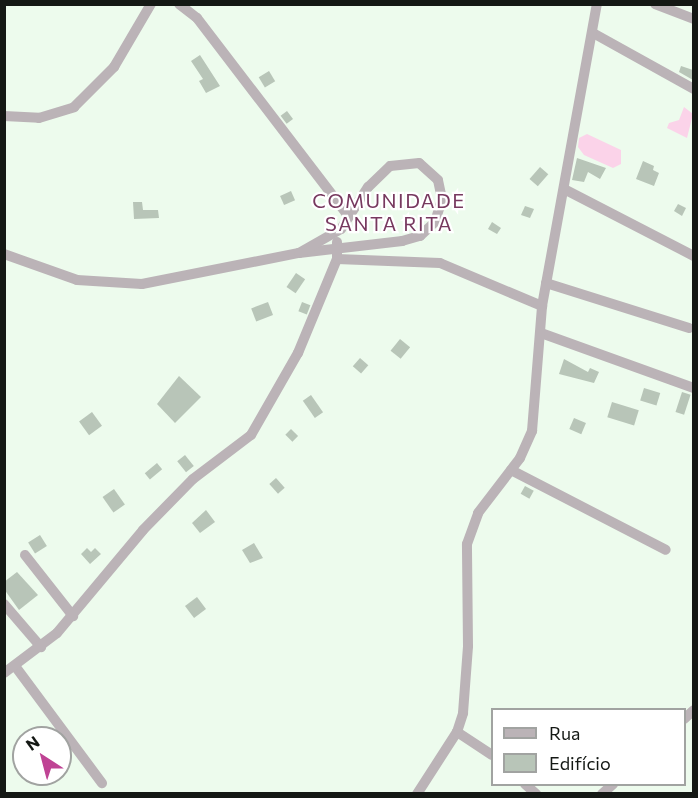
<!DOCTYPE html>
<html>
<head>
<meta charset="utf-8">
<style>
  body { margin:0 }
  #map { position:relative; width:698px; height:798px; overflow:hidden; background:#edfbed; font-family:Commissioner,sans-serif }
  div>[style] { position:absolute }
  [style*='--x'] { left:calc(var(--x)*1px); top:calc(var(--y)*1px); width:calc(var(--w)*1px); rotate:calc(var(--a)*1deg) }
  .green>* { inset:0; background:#fbd3e9 }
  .building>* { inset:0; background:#b8c5b8; transform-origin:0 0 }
  .minor>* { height:10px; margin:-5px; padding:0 5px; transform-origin:5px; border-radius:5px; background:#bbb3b7 }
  span { translate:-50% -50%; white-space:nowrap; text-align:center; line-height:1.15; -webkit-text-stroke:4.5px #fff; paint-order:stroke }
  .quarter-label { font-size:20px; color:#77395f; letter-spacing:1.5px }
  .frame { position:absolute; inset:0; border:6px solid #141814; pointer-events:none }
  .legend { position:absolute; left:491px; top:708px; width:195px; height:78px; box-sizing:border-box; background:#fff; border:2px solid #a1a3a1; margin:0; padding:8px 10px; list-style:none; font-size:18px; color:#141814 }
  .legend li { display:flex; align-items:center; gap:12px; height:30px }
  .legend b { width:30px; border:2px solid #a1a3a1 }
  .north { position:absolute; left:12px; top:726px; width:60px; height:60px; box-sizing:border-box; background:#fff; border:2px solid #a1a3a1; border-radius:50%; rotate:324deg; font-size:16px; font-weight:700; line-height:24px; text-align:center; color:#141814 }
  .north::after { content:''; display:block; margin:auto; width:21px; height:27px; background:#bf4394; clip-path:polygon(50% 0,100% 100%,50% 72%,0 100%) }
</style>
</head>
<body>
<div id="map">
  <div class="green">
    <div style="clip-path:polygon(684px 107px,693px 114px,687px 138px,667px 128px,669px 123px,679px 120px)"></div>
    <div style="clip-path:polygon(587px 134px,621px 150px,621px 164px,613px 168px,584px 155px,578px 147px,579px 138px)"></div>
  </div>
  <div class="building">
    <div style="clip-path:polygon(200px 55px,220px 86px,206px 93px,199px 81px,203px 79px,191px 61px)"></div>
    <div style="clip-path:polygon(681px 66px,693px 70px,693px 80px,679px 72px)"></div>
    <div style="left:269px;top:71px;width:12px;height:12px;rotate:59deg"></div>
    <div style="left:287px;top:111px;width:10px;height:8px;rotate:53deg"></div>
    <div style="clip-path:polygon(577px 158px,606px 168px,600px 179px,588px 172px,584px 182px,572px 180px)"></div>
    <div style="clip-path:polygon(643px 161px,654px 166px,653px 170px,659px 173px,654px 186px,636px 179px)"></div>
    <div style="left:540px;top:167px;width:11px;height:16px;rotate:41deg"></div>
    <div style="left:291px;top:191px;width:10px;height:12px;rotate:66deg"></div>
    <div style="clip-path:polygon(133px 202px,142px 202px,143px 210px,158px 210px,159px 218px,134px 219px)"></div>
    <div style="clip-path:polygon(678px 204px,686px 208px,682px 216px,674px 211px)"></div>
    <div style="clip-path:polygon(525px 206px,534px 209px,530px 218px,521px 215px)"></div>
    <div style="clip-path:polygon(492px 222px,501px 228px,497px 234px,488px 229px)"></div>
    <div style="left:296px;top:273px;width:11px;height:17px;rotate:34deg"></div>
    <div style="left:268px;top:302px;width:14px;height:18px;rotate:69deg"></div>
    <div style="left:302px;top:302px;width:9px;height:10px;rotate:21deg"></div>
    <div style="left:400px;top:339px;width:13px;height:15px;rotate:39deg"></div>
    <div style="left:360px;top:358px;width:11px;height:11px;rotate:41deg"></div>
    <div style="clip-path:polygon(564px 359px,588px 372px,590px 368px,599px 372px,594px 383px,559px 374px)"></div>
    <div style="clip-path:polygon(179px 376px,201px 397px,175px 423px,157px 404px)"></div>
    <div style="left:644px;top:388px;width:17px;height:13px;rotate:17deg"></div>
    <div style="left:682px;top:392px;width:9px;height:21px;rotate:18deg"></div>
    <div style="left:311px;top:395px;width:21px;height:10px;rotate:55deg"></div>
    <div style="left:612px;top:402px;width:28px;height:16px;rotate:17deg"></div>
    <div style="left:92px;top:412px;width:17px;height:16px;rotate:54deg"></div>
    <div style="left:574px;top:418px;width:13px;height:12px;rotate:23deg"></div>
    <div style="left:291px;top:429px;width:10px;height:8px;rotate:45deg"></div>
    <div style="left:185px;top:455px;width:14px;height:10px;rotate:51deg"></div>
    <div style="left:157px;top:463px;width:8px;height:16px;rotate:50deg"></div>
    <div style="left:276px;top:478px;width:13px;height:9px;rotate:48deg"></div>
    <div style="left:525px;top:486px;width:10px;height:9px;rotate:29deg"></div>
    <div style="left:114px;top:489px;width:19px;height:14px;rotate:55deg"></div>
    <div style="clip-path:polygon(206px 510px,215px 522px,200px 533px,192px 523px)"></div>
    <div style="left:40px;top:535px;width:13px;height:14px;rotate:58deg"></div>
    <div style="clip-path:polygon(254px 543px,263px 558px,250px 563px,242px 550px)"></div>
    <div style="clip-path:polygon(87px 548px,91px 552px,95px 548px,101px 554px,90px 564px,81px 554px)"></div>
    <div style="clip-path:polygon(17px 572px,38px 595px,19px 610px,4px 589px,4px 582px)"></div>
    <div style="left:197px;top:597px;width:15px;height:15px;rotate:53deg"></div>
  </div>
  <div class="minor">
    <div style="--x:179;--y:4;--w:23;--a:38"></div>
    <div style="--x:197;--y:18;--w:250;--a:52.6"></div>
    <div style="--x:655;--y:4;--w:42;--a:21"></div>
    <div style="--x:593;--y:33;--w:115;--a:29"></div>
    <div style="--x:4;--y:116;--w:35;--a:3"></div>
    <div style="--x:39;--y:118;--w:37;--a:-17"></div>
    <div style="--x:74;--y:107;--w:57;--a:-45"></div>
    <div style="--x:114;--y:67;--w:73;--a:-59.6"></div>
    <div style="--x:564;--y:189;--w:146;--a:27.3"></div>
    <div style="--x:4;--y:254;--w:77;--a:19.6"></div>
    <div style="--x:77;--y:280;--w:65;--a:3.5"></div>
    <div style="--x:142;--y:284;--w:160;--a:-11.2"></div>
    <div style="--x:299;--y:253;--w:104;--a:-6.6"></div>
    <div style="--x:402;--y:241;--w:19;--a:-16"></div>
    <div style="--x:420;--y:236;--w:21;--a:-43"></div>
    <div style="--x:435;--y:222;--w:24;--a:-73"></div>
    <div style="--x:442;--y:199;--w:19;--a:-102"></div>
    <div style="--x:438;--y:180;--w:25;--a:-138"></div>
    <div style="--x:419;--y:163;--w:29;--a:174"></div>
    <div style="--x:390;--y:166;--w:30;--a:136"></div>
    <div style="--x:368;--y:187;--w:50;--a:122.7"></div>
    <div style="--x:341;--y:229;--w:48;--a:150.3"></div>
    <div style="--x:337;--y:259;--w:103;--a:2.2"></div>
    <div style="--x:440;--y:263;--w:111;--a:22.9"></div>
    <div style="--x:546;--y:283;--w:150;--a:17.5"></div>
    <div style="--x:541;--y:333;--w:163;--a:19.8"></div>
    <div style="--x:511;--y:470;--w:174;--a:27.3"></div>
    <div style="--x:25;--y:555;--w:78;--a:51.8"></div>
    <div style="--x:4;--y:604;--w:57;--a:49.3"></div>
    <div style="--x:15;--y:666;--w:146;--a:53.4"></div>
    <div style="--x:4;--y:673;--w:66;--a:-37"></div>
    <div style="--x:57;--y:633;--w:134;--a:-50.1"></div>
    <div style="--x:143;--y:530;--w:71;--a:-45.6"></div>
    <div style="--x:193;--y:479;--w:73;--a:-37.2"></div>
    <div style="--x:251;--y:435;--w:95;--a:-60.2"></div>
    <div style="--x:298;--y:353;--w:102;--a:-67.5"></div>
    <div style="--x:337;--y:259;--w:17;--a:-90"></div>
    <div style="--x:684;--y:719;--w:13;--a:-42"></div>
    <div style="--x:492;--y:755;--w:42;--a:-146.7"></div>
    <div style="--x:457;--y:732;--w:20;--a:-72"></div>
    <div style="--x:463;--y:713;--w:67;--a:-85.7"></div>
    <div style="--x:468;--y:646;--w:102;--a:-90.6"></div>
    <div style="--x:467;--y:544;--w:33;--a:-70"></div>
    <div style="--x:478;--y:513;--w:69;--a:-52.6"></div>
    <div style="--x:520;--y:458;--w:30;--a:-66"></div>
    <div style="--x:532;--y:431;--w:125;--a:-85.4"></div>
    <div style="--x:542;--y:306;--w:307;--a:-79.7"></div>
    <div style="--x:525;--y:784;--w:15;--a:42"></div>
    <div style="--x:417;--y:794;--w:74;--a:-57.2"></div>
    <div style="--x:602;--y:794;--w:15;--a:-42"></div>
  </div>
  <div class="quarter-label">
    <span style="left:389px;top:212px">COMUNIDADE<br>SANTA RITA</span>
  </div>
  <div class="frame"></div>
  <ul class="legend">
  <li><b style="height:8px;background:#bbb3b7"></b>Rua</li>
  <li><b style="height:16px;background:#b8c5b8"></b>Edifício</li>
  </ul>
  <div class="north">N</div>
</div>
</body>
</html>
